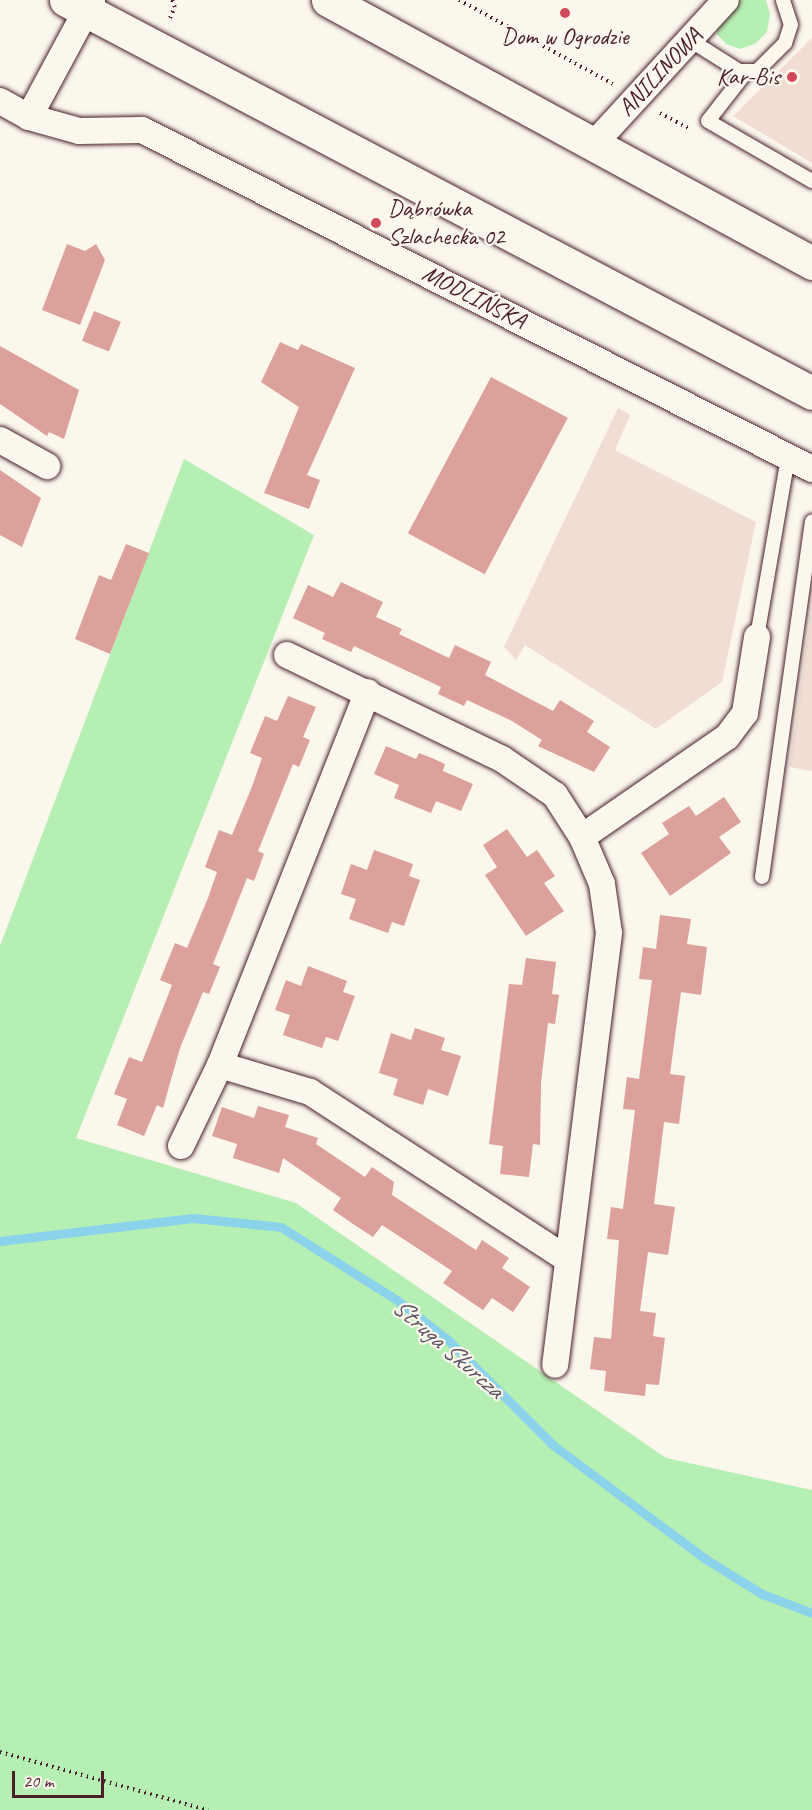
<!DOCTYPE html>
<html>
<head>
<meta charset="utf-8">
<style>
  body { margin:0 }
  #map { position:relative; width:812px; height:1810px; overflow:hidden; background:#fbf7ec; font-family:Caveat,sans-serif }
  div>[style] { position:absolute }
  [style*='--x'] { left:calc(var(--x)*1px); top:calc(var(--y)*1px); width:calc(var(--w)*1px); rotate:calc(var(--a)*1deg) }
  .built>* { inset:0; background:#f1ddd3 }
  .green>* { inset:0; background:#b5efb3 }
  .stream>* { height:9px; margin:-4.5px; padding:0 4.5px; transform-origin:4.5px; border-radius:4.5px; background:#8ad3eb }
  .building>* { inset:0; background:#dba19a; transform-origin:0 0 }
  .path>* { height:4px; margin-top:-2px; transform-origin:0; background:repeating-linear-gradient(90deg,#4a1f2b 0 1.5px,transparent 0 6px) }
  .roads { filter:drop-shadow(0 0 2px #4a1f2b) drop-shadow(0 0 2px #4a1f2b) }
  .lane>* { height:14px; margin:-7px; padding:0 7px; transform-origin:7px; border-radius:7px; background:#fbf7ec }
  .street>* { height:26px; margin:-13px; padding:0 13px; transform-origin:13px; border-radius:13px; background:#fbf7ec }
  .primary>* { height:33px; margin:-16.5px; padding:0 16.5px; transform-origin:16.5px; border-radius:16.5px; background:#fbf7ec }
  .dots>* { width:16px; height:16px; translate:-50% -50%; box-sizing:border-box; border:3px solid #fbf7ec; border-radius:50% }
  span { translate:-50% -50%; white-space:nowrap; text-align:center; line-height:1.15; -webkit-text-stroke:4.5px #fbf7ec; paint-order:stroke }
  .poi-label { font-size:24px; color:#4a1f2b }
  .right { translate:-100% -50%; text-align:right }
  .left { translate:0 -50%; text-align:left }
  .street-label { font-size:24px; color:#4a1f2b }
  .water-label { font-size:26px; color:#5d5565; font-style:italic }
  .scale { position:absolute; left:12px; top:1771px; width:92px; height:27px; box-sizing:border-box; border:3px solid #4a1f2b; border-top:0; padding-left:8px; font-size:18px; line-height:21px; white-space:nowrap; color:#4a1f2b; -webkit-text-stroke:4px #fbf7ec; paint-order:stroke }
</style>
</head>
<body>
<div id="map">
  <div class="built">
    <div style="clip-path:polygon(812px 38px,812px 163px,733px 116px)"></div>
    <div style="clip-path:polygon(618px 408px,630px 415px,615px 450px,756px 522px,722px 682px,656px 729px,525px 645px,516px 660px,504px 647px)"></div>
    <div style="clip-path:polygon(812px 604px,812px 771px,789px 767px)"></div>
  </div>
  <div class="green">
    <div style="clip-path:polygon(737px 0,766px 0,770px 14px,767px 32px,755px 44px,740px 49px,726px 44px,717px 34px,717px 21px)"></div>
    <div style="clip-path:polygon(184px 459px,314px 535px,76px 1138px,296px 1203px,666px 1458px,812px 1490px,812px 1810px,0 1810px,0 946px)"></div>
  </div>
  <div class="stream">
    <div style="--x:0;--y:1241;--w:194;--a:-6.8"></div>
    <div style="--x:193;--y:1218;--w:88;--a:5.8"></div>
    <div style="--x:281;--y:1227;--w:137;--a:32.2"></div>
    <div style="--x:397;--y:1300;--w:65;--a:38.1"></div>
    <div style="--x:448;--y:1340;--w:148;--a:45"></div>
    <div style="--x:553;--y:1445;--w:189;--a:36.8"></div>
    <div style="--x:704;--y:1558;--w:68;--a:31.8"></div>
    <div style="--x:762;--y:1594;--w:53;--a:20.8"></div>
  </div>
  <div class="building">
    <div style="clip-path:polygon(67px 244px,85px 251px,96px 244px,105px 260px,80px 325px,42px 310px)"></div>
    <div style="left:94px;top:311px;width:29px;height:32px;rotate:22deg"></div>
    <div style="clip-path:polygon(280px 342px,298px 350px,301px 344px,355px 368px,307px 475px,320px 480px,309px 509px,264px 493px,299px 407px,261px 382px)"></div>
    <div style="clip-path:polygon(0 346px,79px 390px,64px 439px,49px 432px,47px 436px,0 404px)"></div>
    <div style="left:491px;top:377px;width:87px;height:177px;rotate:28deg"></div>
    <div style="clip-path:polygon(0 470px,41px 498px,22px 547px,0 535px)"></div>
    <div style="clip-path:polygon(126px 544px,149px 553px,110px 654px,75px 639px,99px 575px,111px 580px)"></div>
    <div style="clip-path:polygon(341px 582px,383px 602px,376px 617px,402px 629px,399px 634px,449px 658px,455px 645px,491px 662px,485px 675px,553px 711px,560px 700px,594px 721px,587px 732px,610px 747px,594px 772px,538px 746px,542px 740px,512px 721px,467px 700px,464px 706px,438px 694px,441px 687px,354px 646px,351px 652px,322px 639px,325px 633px,293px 618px,308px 585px,333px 597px)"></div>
    <div style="clip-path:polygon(288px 696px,316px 707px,303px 737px,310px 740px,299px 767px,293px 764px,258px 851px,264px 854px,254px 881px,247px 878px,225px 934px,213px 964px,220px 967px,209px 994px,203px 992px,180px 1048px,163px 1108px,157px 1105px,144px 1136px,117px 1125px,127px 1099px,114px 1094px,129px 1057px,142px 1062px,172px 985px,160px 980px,175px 943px,187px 948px,208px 898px,217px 872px,205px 867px,219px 830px,232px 835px,253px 784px,262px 758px,250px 753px,265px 716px,277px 721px)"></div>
    <div style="clip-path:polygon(386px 746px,416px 759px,419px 753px,432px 758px,445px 764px,443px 771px,473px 784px,461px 811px,436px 801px,431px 813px,394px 798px,399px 785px,374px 774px)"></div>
    <div style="clip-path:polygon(724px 797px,741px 822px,719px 837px,731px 853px,670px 896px,641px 853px,669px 834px,662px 823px,689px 806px,696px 816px)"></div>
    <div style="clip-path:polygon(507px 829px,527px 857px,537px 850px,555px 876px,544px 883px,564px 911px,526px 936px,485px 875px,497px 867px,483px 845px)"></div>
    <div style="clip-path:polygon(374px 850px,413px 864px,409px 876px,420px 880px,404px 926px,392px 922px,388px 933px,349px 919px,356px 899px,341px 894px,351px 864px,367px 870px)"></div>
    <div style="clip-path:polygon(660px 915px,691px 919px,687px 944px,707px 947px,701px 995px,681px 992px,670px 1074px,685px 1076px,679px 1124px,664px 1122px,654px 1204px,675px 1207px,668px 1255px,648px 1252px,640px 1311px,656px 1313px,653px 1336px,665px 1338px,659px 1385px,646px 1384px,645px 1396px,604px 1391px,606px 1371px,590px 1369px,594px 1337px,611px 1339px,619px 1240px,607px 1239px,611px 1207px,623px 1209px,635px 1110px,623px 1109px,627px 1077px,639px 1079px,652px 980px,639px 979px,643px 947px,656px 949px)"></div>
    <div style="clip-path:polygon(526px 958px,556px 962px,552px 994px,559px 995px,555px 1024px,548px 1023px,541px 1083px,540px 1145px,533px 1144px,529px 1177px,500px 1174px,503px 1146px,489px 1144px,509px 984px,522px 985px)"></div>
    <div style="clip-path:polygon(308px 966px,347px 981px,343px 992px,355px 996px,338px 1041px,326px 1037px,322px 1048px,283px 1035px,290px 1015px,275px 1010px,286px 980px,301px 986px)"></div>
    <div style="clip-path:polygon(415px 1028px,445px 1038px,441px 1050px,461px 1056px,448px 1096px,428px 1089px,423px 1105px,393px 1095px,398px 1079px,379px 1073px,391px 1033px,411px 1040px)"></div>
    <div style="clip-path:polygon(258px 1106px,289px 1115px,285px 1127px,318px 1138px,316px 1144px,365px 1177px,372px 1167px,394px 1182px,392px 1195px,476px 1250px,482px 1240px,509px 1258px,502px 1268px,530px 1287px,513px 1312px,492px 1298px,483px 1310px,443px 1283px,452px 1271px,382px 1225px,373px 1237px,353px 1224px,333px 1210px,341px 1198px,283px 1158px,279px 1173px,233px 1158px,237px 1144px,212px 1136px,222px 1107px,254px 1118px)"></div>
  </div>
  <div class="path">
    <div style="--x:459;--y:0;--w:175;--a:28.6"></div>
    <div style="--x:170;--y:18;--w:12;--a:-66"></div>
    <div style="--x:175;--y:7;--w:8;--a:-113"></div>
    <div style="--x:660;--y:113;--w:32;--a:28"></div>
    <div style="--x:0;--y:1752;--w:216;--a:15.6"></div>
  </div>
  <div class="roads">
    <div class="lane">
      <div style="--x:690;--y:40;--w:58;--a:32.3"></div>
      <div style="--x:739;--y:71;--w:18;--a:0"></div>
      <div style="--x:757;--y:71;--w:40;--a:-45"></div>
      <div style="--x:785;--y:43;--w:19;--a:-72"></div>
      <div style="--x:791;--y:25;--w:26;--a:-108"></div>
      <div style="--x:747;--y:71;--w:63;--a:128"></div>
      <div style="--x:708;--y:121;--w:120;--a:30"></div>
      <div style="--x:757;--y:637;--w:183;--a:-80.2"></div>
      <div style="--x:762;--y:877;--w:359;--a:-82"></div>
    </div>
    <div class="street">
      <div style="--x:0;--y:101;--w:33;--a:29"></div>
      <div style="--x:29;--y:117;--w:52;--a:15.6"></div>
      <div style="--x:79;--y:131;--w:63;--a:-0.9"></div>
      <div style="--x:142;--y:130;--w:751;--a:26.84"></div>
      <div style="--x:29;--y:117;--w:133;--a:-61.7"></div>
      <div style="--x:594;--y:144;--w:195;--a:-47.5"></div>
      <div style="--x:0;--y:440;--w:54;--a:29"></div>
      <div style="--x:287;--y:655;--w:239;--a:25.8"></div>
      <div style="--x:502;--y:759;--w:64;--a:34.2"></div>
      <div style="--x:555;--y:795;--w:50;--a:57.3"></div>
      <div style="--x:582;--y:837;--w:51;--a:66.9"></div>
      <div style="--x:602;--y:884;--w:49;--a:81.9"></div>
      <div style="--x:609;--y:933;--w:435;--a:97.1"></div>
      <div style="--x:582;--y:837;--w:176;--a:-34.6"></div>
      <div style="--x:727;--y:737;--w:30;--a:-53"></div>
      <div style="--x:745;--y:713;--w:77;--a:-81"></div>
      <div style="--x:220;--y:1065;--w:94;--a:16.7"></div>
      <div style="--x:310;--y:1092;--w:303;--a:33"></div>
      <div style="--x:181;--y:1146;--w:90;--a:-64.3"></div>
      <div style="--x:220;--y:1065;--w:401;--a:-68.4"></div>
    </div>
    <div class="primary">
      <div style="--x:66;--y:0;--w:843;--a:27.78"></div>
      <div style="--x:328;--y:0;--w:551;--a:28.52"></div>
    </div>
  </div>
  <div class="dots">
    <div style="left:565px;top:13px;background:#d1495b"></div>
    <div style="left:792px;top:77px;background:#d1495b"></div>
    <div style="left:376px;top:223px;background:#d1495b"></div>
  </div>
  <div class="poi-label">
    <span style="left:565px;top:37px">Dom w Ogrodzie</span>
    <span class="right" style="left:780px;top:77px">Kar-Bis</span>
    <span class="left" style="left:388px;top:223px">Dąbrówka<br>Szlachecka 02</span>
  </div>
  <div class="street-label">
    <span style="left:660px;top:72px;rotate:-47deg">ANILINOWA</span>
    <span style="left:474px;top:297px;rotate:27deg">MODLIŃSKA</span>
  </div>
  <div class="water-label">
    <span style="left:448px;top:1348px;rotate:41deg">Struga Skurcza</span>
  </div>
  <div class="scale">20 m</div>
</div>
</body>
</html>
